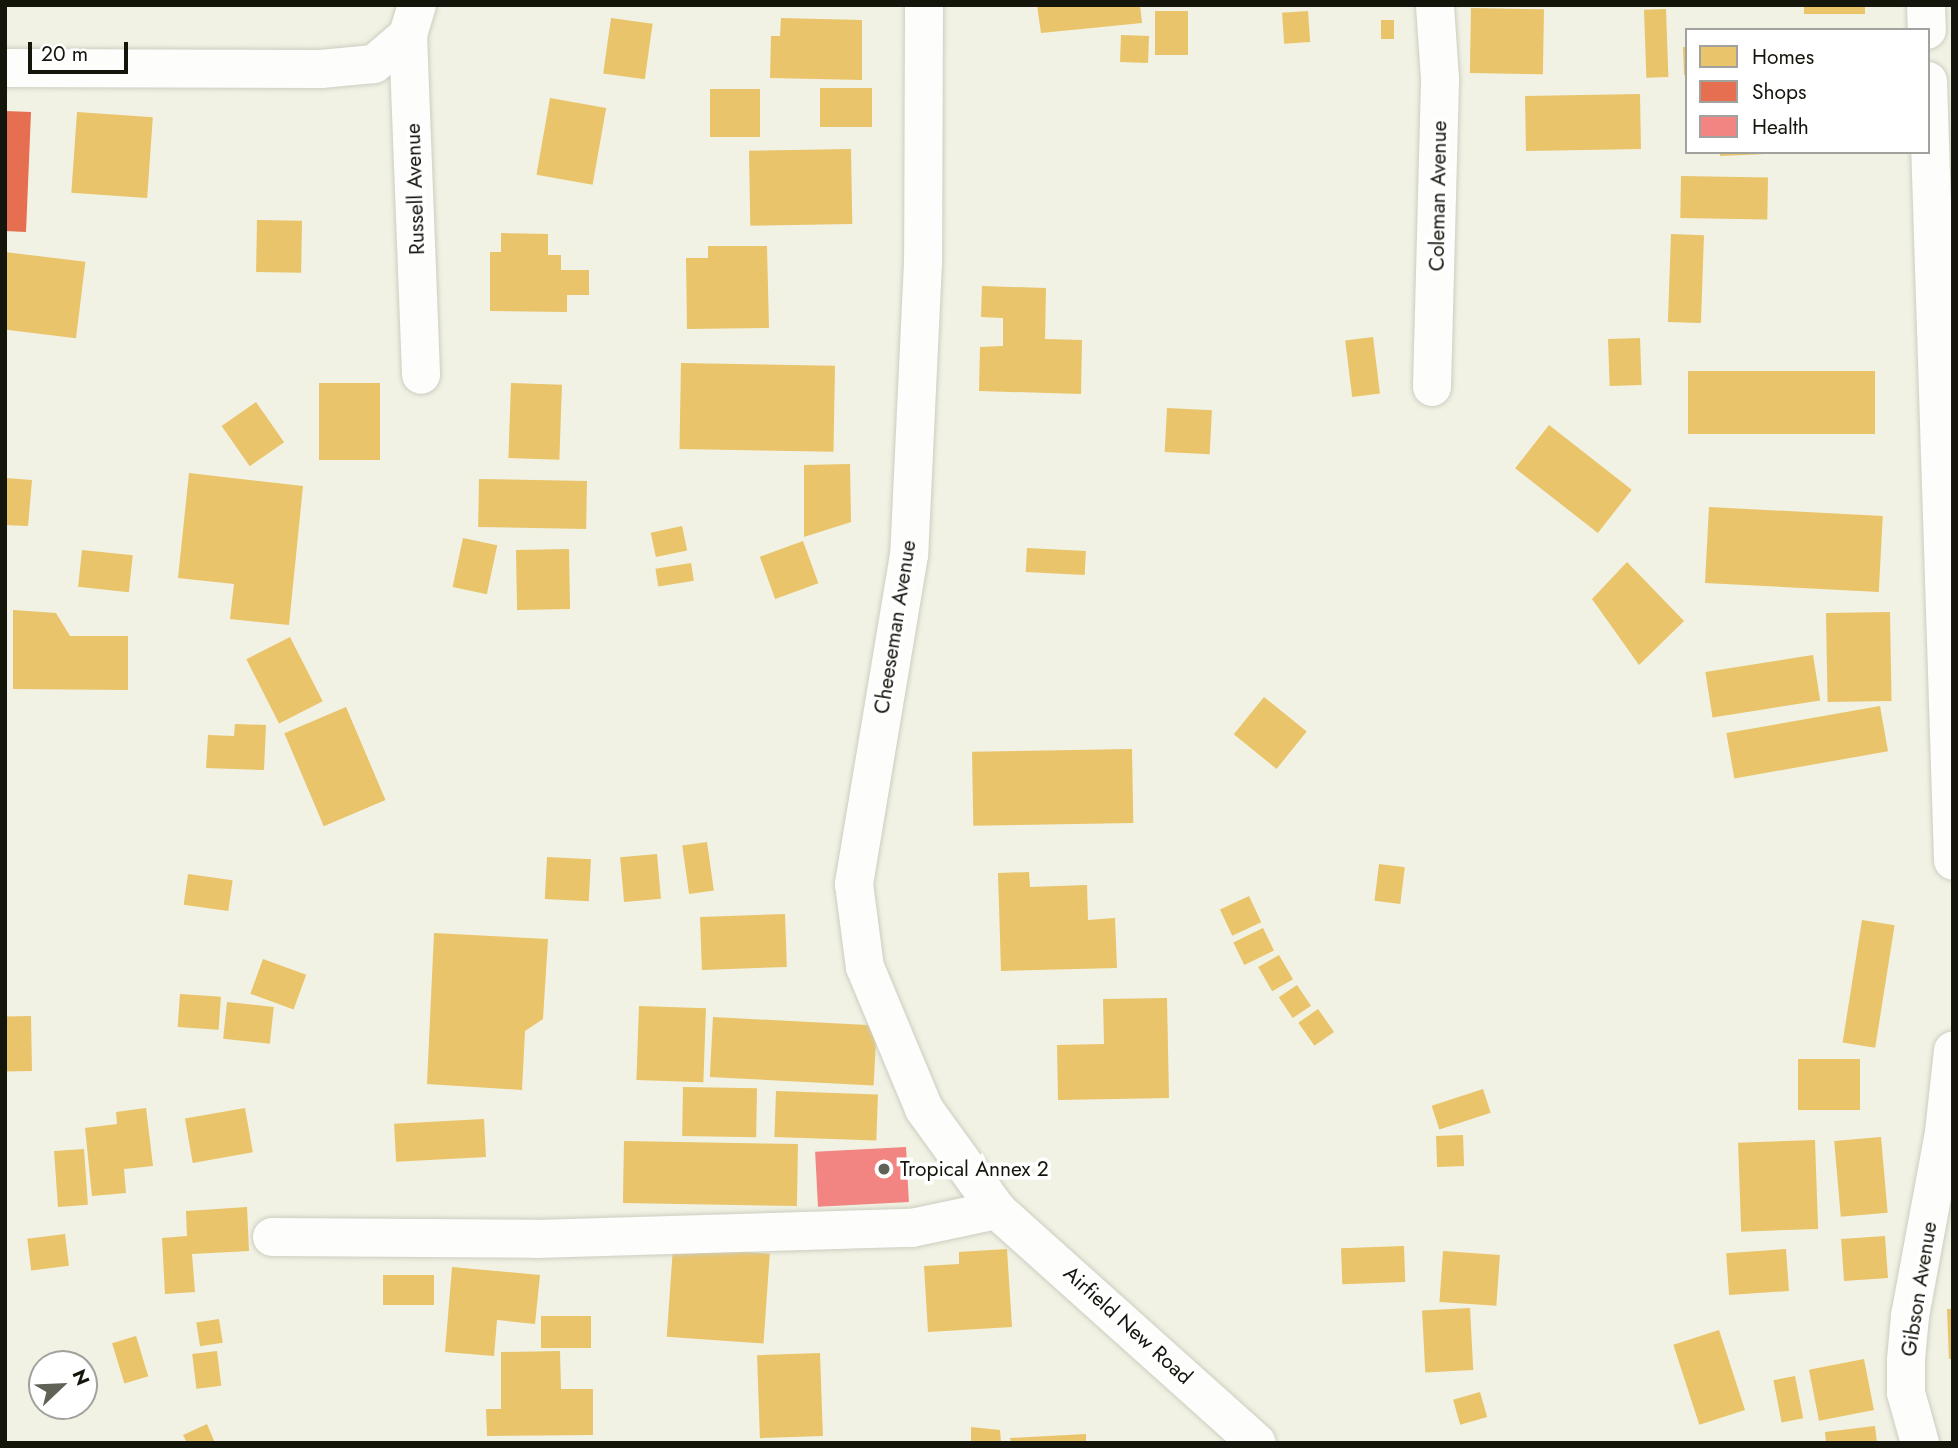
<!DOCTYPE html>
<html>
<head>
<meta charset="utf-8">
<style>
  body { margin:0 }
  #map { position:relative; width:1958px; height:1448px; overflow:hidden; background:#f1f2e3; font-family:Jost,sans-serif }
  div>[style] { position:absolute }
  [style*='--x'] { left:calc(var(--x)*1px); top:calc(var(--y)*1px); width:calc(var(--w)*1px); rotate:calc(var(--a)*1deg) }
  .homes>* { inset:0; background:#e9c46a; transform-origin:0 0 }
  .shops>* { inset:0; background:#e76f51 }
  .health>* { inset:0; background:#f28482; transform-origin:0 0 }
  .roads { filter:drop-shadow(0 0 2px #cccdc1) drop-shadow(0 0 2px #cccdc1) }
  .minor>* { height:38px; margin:-19px; padding:0 19px; transform-origin:19px; border-radius:19px; background:#fdfdfb }
  .dots>* { width:19px; height:19px; translate:-50% -50%; box-sizing:border-box; border:4px solid #fff; border-radius:50% }
  span { translate:-50% -50%; white-space:nowrap; text-align:center; line-height:1.15; -webkit-text-stroke:7px #fff; paint-order:stroke }
  .street-label { font-size:21px; color:#14150b }
  .poi-label { font-size:21px; color:#14150b }
  .left { translate:0 -50%; text-align:left }
  .frame { position:absolute; inset:0; border:7px solid #14150b; pointer-events:none }
  .legend { position:absolute; left:1685px; top:28px; width:245px; height:126px; box-sizing:border-box; background:#fff; border:2px solid #a1a19d; margin:0; padding:9px 12px; list-style:none; font-size:21px; color:#14150b }
  .legend li { display:flex; align-items:center; gap:14px; height:35px }
  .legend b { width:35px; border:2px solid #a1a19d }
  .north { position:absolute; left:28px; top:1350px; width:70px; height:70px; box-sizing:border-box; background:#fff; border:2px solid #a1a19d; border-radius:50%; rotate:67deg; font-size:19px; font-weight:700; line-height:28px; text-align:center; color:#14150b }
  .north::after { content:''; display:block; margin:auto; width:24px; height:32px; background:#616257; clip-path:polygon(50% 0,100% 100%,50% 72%,0 100%) }
  .scale { position:absolute; left:28px; top:42px; width:100px; height:32px; box-sizing:border-box; border:4px solid #14150b; border-top:0; padding-left:9px; font-size:21px; line-height:24px; white-space:nowrap; color:#14150b; -webkit-text-stroke:5px #fff; paint-order:stroke }
</style>
</head>
<body>
<div id="map">
  <div class="homes">
    <div style="clip-path:polygon(1037px 5px,1140px 5px,1142px 23px,1041px 33px)"></div>
    <div style="left:1804px;top:5px;width:61px;height:9px"></div>
    <div style="left:1471px;top:8px;width:73px;height:65px;rotate:1deg"></div>
    <div style="left:1666px;top:9px;width:68px;height:22px;rotate:88deg"></div>
    <div style="left:1155px;top:11px;width:33px;height:44px"></div>
    <div style="left:1308px;top:11px;width:31px;height:26px;rotate:86deg"></div>
    <div style="left:611px;top:18px;width:42px;height:56px;rotate:8deg"></div>
    <div style="clip-path:polygon(781px 18px,862px 20px,862px 80px,770px 78px,771px 36px,780px 36px)"></div>
    <div style="left:1381px;top:20px;width:13px;height:19px"></div>
    <div style="left:1121px;top:35px;width:28px;height:27px;rotate:2deg"></div>
    <div style="clip-path:polygon(1683px 47px,1687px 47px,1687px 75px,1684px 75px)"></div>
    <div style="left:872px;top:88px;width:39px;height:52px;rotate:90deg"></div>
    <div style="left:760px;top:89px;width:48px;height:50px;rotate:90deg"></div>
    <div style="left:1640px;top:94px;width:55px;height:115px;rotate:89deg"></div>
    <div style="left:550px;top:98px;width:57px;height:78px;rotate:10deg"></div>
    <div style="left:77px;top:112px;width:76px;height:81px;rotate:4deg"></div>
    <div style="left:851px;top:149px;width:75px;height:102px;rotate:89deg"></div>
    <div style="clip-path:polygon(1720px 152px,1766px 152px,1766px 154px,1720px 156px)"></div>
    <div style="left:1681px;top:176px;width:87px;height:42px;rotate:1deg"></div>
    <div style="left:257px;top:220px;width:45px;height:52px;rotate:1deg"></div>
    <div style="clip-path:polygon(501px 233px,548px 234px,548px 255px,561px 255px,561px 270px,589px 270px,589px 295px,567px 295px,567px 312px,490px 311px,490px 252px,501px 252px)"></div>
    <div style="left:1671px;top:234px;width:33px;height:88px;rotate:2deg"></div>
    <div style="clip-path:polygon(708px 246px,767px 246px,769px 328px,687px 329px,686px 258px,708px 258px)"></div>
    <div style="left:5px;top:252px;width:81px;height:77px;rotate:7deg"></div>
    <div style="clip-path:polygon(982px 286px,1046px 288px,1045px 339px,1082px 340px,1081px 394px,979px 391px,980px 347px,1003px 346px,1003px 318px,981px 317px)"></div>
    <div style="left:1373px;top:337px;width:57px;height:28px;rotate:83deg"></div>
    <div style="left:1640px;top:338px;width:47px;height:32px;rotate:88deg"></div>
    <div style="left:681px;top:363px;width:154px;height:86px;rotate:1deg"></div>
    <div style="left:1688px;top:371px;width:187px;height:63px"></div>
    <div style="left:319px;top:383px;width:61px;height:77px"></div>
    <div style="left:511px;top:383px;width:51px;height:75px;rotate:2deg"></div>
    <div style="left:256px;top:402px;width:49px;height:42px;rotate:55deg"></div>
    <div style="left:1167px;top:408px;width:45px;height:44px;rotate:3deg"></div>
    <div style="left:1549px;top:425px;width:105px;height:55px;rotate:38deg"></div>
    <div style="clip-path:polygon(850px 464px,851px 522px,804px 537px,804px 465px)"></div>
    <div style="clip-path:polygon(189px 473px,303px 486px,289px 625px,230px 619px,234px 584px,178px 578px)"></div>
    <div style="clip-path:polygon(5px 478px,32px 480px,28px 526px,5px 525px)"></div>
    <div style="left:479px;top:479px;width:108px;height:48px;rotate:1deg"></div>
    <div style="left:1709px;top:507px;width:174px;height:76px;rotate:3deg"></div>
    <div style="left:682px;top:526px;width:25px;height:32px;rotate:78deg"></div>
    <div style="left:463px;top:538px;width:35px;height:50px;rotate:12deg"></div>
    <div style="left:803px;top:541px;width:45px;height:46px;rotate:70deg"></div>
    <div style="left:1027px;top:548px;width:59px;height:24px;rotate:3deg"></div>
    <div style="left:569px;top:549px;width:60px;height:53px;rotate:89deg"></div>
    <div style="left:82px;top:550px;width:51px;height:37px;rotate:6deg"></div>
    <div style="clip-path:polygon(1627px 562px,1684px 621px,1639px 665px,1592px 599px)"></div>
    <div style="left:691px;top:563px;width:18px;height:36px;rotate:81deg"></div>
    <div style="clip-path:polygon(13px 610px,56px 613px,70px 636px,128px 636px,128px 690px,13px 689px)"></div>
    <div style="left:1890px;top:612px;width:89px;height:64px;rotate:89deg"></div>
    <div style="left:290px;top:637px;width:72px;height:49px;rotate:63deg"></div>
    <div style="left:1813px;top:655px;width:46px;height:109px;rotate:81deg"></div>
    <div style="left:1264px;top:697px;width:55px;height:48px;rotate:39deg"></div>
    <div style="left:1880px;top:706px;width:46px;height:156px;rotate:80deg"></div>
    <div style="left:346px;top:707px;width:101px;height:67px;rotate:67deg"></div>
    <div style="clip-path:polygon(235px 724px,266px 725px,264px 770px,206px 768px,208px 735px,234px 736px)"></div>
    <div style="left:1132px;top:749px;width:74px;height:160px;rotate:89deg"></div>
    <div style="left:707px;top:842px;width:49px;height:25px;rotate:82deg"></div>
    <div style="left:657px;top:854px;width:45px;height:37px;rotate:85deg"></div>
    <div style="left:547px;top:857px;width:44px;height:42px;rotate:3deg"></div>
    <div style="left:1379px;top:864px;width:26px;height:37px;rotate:7deg"></div>
    <div style="clip-path:polygon(1029px 872px,1030px 887px,1087px 885px,1088px 920px,1115px 918px,1117px 968px,1001px 971px,998px 873px)"></div>
    <div style="left:188px;top:874px;width:45px;height:31px;rotate:8deg"></div>
    <div style="left:1249px;top:896px;width:29px;height:32px;rotate:65deg"></div>
    <div style="left:785px;top:914px;width:53px;height:85px;rotate:88deg"></div>
    <div style="left:1862px;top:920px;width:33px;height:124px;rotate:9deg"></div>
    <div style="left:1263px;top:928px;width:25px;height:33px;rotate:64deg"></div>
    <div style="clip-path:polygon(434px 933px,548px 939px,543px 1019px,525px 1031px,522px 1090px,427px 1084px)"></div>
    <div style="left:1279px;top:955px;width:28px;height:24px;rotate:60deg"></div>
    <div style="left:263px;top:959px;width:46px;height:37px;rotate:20deg"></div>
    <div style="left:1297px;top:985px;width:25px;height:22px;rotate:56deg"></div>
    <div style="left:180px;top:994px;width:41px;height:33px;rotate:4deg"></div>
    <div style="clip-path:polygon(1167px 998px,1169px 1098px,1058px 1100px,1057px 1045px,1104px 1044px,1103px 999px)"></div>
    <div style="left:227px;top:1002px;width:47px;height:37px;rotate:6deg"></div>
    <div style="left:639px;top:1006px;width:67px;height:74px;rotate:2deg"></div>
    <div style="left:1318px;top:1009px;width:28px;height:24px;rotate:55deg"></div>
    <div style="left:31px;top:1016px;width:55px;height:26px;rotate:89deg"></div>
    <div style="left:713px;top:1017px;width:164px;height:60px;rotate:3deg"></div>
    <div style="left:1798px;top:1059px;width:62px;height:51px"></div>
    <div style="left:683px;top:1087px;width:74px;height:49px;rotate:1deg"></div>
    <div style="left:1483px;top:1089px;width:25px;height:54px;rotate:72deg"></div>
    <div style="left:776px;top:1091px;width:102px;height:46px;rotate:2deg"></div>
    <div style="clip-path:polygon(146px 1108px,153px 1166px,124px 1169px,126px 1193px,92px 1196px,85px 1128px,117px 1124px,116px 1112px)"></div>
    <div style="left:245px;top:1108px;width:45px;height:61px;rotate:80deg"></div>
    <div style="left:484px;top:1119px;width:38px;height:90px;rotate:87deg"></div>
    <div style="left:1463px;top:1135px;width:31px;height:27px;rotate:88deg"></div>
    <div style="left:1881px;top:1137px;width:76px;height:47px;rotate:85deg"></div>
    <div style="left:1815px;top:1140px;width:89px;height:77px;rotate:88deg"></div>
    <div style="left:624px;top:1141px;width:174px;height:62px;rotate:1deg"></div>
    <div style="left:84px;top:1149px;width:56px;height:30px;rotate:86deg"></div>
    <div style="clip-path:polygon(247px 1207px,249px 1251px,192px 1254px,195px 1292px,165px 1294px,162px 1238px,187px 1236px,186px 1211px)"></div>
    <div style="left:65px;top:1234px;width:32px;height:38px;rotate:83deg"></div>
    <div style="left:1885px;top:1236px;width:42px;height:44px;rotate:86deg"></div>
    <div style="left:1404px;top:1246px;width:36px;height:63px;rotate:88deg"></div>
    <div style="left:673px;top:1247px;width:97px;height:90px;rotate:4deg"></div>
    <div style="clip-path:polygon(1007px 1249px,1012px 1327px,928px 1332px,924px 1266px,959px 1264px,959px 1252px)"></div>
    <div style="left:1786px;top:1249px;width:42px;height:60px;rotate:86deg"></div>
    <div style="left:1443px;top:1251px;width:57px;height:51px;rotate:4deg"></div>
    <div style="clip-path:polygon(452px 1267px,540px 1275px,535px 1324px,497px 1320px,494px 1356px,445px 1352px)"></div>
    <div style="left:383px;top:1275px;width:51px;height:30px"></div>
    <div style="left:1470px;top:1308px;width:62px;height:48px;rotate:87deg"></div>
    <div style="clip-path:polygon(1947px 1309px,1953px 1309px,1953px 1359px,1949px 1359px)"></div>
    <div style="left:541px;top:1316px;width:50px;height:32px"></div>
    <div style="left:219px;top:1319px;width:24px;height:23px;rotate:81deg"></div>
    <div style="left:1719px;top:1330px;width:84px;height:48px;rotate:72deg"></div>
    <div style="left:136px;top:1336px;width:42px;height:25px;rotate:73deg"></div>
    <div style="left:217px;top:1351px;width:35px;height:25px;rotate:83deg"></div>
    <div style="clip-path:polygon(560px 1351px,561px 1389px,593px 1389px,593px 1435px,487px 1436px,486px 1409px,501px 1409px,501px 1352px)"></div>
    <div style="left:820px;top:1353px;width:83px;height:63px;rotate:88deg"></div>
    <div style="left:1864px;top:1359px;width:52px;height:56px;rotate:79deg"></div>
    <div style="left:1795px;top:1376px;width:43px;height:22px;rotate:79deg"></div>
    <div style="left:1480px;top:1392px;width:26px;height:28px;rotate:74deg"></div>
    <div style="clip-path:polygon(207px 1424px,215px 1443px,187px 1443px,183px 1435px)"></div>
    <div style="clip-path:polygon(1875px 1426px,1877px 1443px,1826px 1443px,1825px 1432px)"></div>
    <div style="clip-path:polygon(971px 1427px,1000px 1430px,1001px 1443px,971px 1443px)"></div>
    <div style="clip-path:polygon(1086px 1434px,1086px 1443px,1011px 1443px,1010px 1438px)"></div>
  </div>
  <div class="shops">
    <div style="clip-path:polygon(5px 111px,31px 112px,26px 232px,5px 231px)"></div>
  </div>
  <div class="health">
    <div style="left:906px;top:1147px;width:55px;height:91px;rotate:87deg"></div>
  </div>
  <div class="roads">
    <div class="minor">
      <div style="--x:417;--y:5;--w:31;--a:107"></div>
      <div style="--x:408;--y:35;--w:340;--a:87.8"></div>
      <div style="--x:924;--y:5;--w:257;--a:90.2"></div>
      <div style="--x:923;--y:262;--w:293;--a:92.7"></div>
      <div style="--x:909;--y:555;--w:334;--a:99.5"></div>
      <div style="--x:854;--y:884;--w:84;--a:82.5"></div>
      <div style="--x:865;--y:967;--w:154;--a:67.4"></div>
      <div style="--x:924;--y:1109;--w:125;--a:54.1"></div>
      <div style="--x:997;--y:1210;--w:349;--a:41.9"></div>
      <div style="--x:1926;--y:5;--w:25;--a:88"></div>
      <div style="--x:5;--y:68;--w:316;--a:0.2"></div>
      <div style="--x:321;--y:69;--w:53;--a:-5.4"></div>
      <div style="--x:374;--y:64;--w:45;--a:-40.5"></div>
      <div style="--x:1928;--y:81;--w:780;--a:88.16"></div>
      <div style="--x:1432;--y:387;--w:308;--a:-88.5"></div>
      <div style="--x:1440;--y:79;--w:74;--a:-93.9"></div>
      <div style="--x:272;--y:1237;--w:264;--a:0.4"></div>
      <div style="--x:536;--y:1239;--w:376;--a:-1.7"></div>
      <div style="--x:912;--y:1228;--w:87;--a:-12"></div>
      <div style="--x:1920;--y:1443;--w:52;--a:-105.6"></div>
      <div style="--x:1906;--y:1393;--w:33;--a:-90"></div>
      <div style="--x:1906;--y:1360;--w:44;--a:-84.8"></div>
      <div style="--x:1910;--y:1316;--w:187;--a:-79.5"></div>
      <div style="--x:1944;--y:1132;--w:82;--a:-83.7"></div>
    </div>
  </div>
  <div class="dots">
    <div style="left:884px;top:1169px;background:#616257"></div>
  </div>
  <div class="street-label">
    <span style="left:415px;top:189px;rotate:-92deg">Russell Avenue</span>
    <span style="left:1438px;top:196px;rotate:-89deg">Coleman Avenue</span>
    <span style="left:895px;top:627px;rotate:-81deg">Cheeseman Avenue</span>
    <span style="left:1919px;top:1289px;rotate:-81deg">Gibson Avenue</span>
    <span style="left:1128px;top:1325px;rotate:42deg">Airfield New Road</span>
  </div>
  <div class="poi-label">
    <span class="left" style="left:900px;top:1169px">Tropical Annex 2</span>
  </div>
  <div class="frame"></div>
  <ul class="legend">
  <li><b style="height:19px;background:#e9c46a"></b>Homes</li>
  <li><b style="height:19px;background:#e76f51"></b>Shops</li>
  <li><b style="height:19px;background:#f28482"></b>Health</li>
  </ul>
  <div class="north">N</div>
  <div class="scale">20 m</div>
</div>
</body>
</html>
